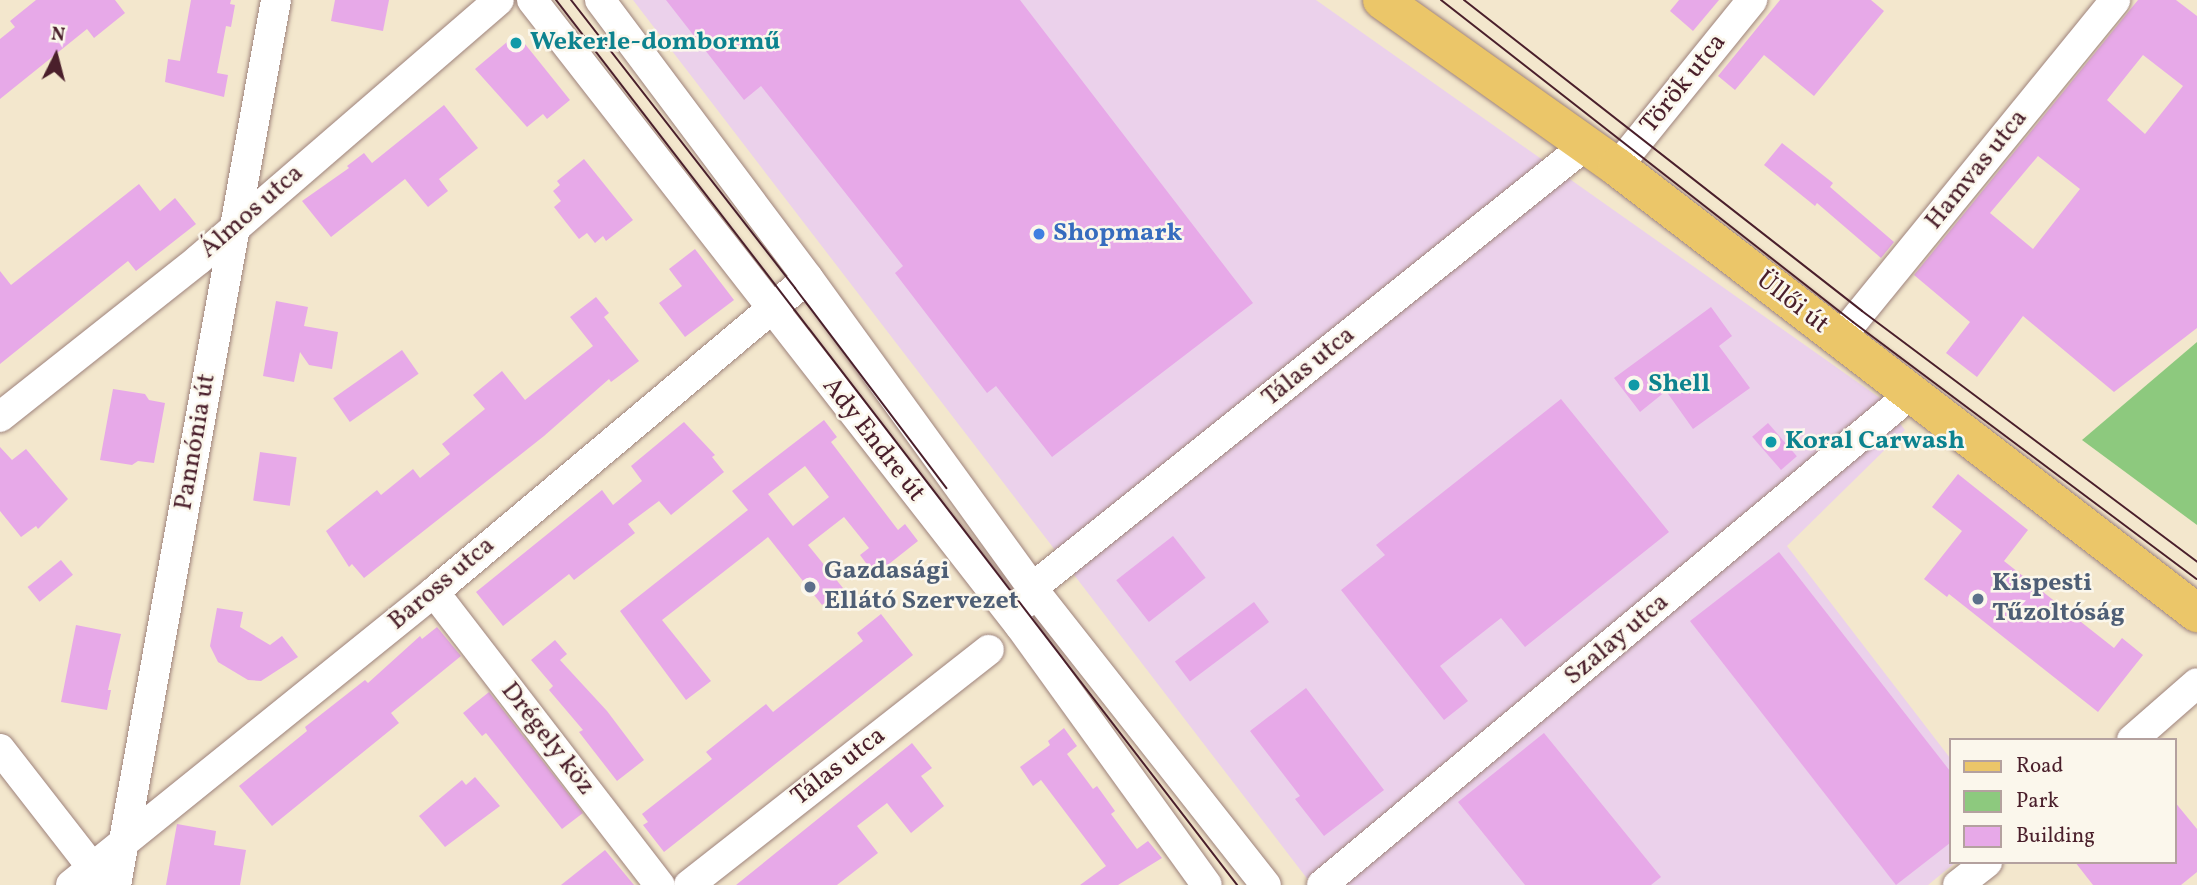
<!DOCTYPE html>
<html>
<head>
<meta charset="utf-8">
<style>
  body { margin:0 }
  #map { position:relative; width:2197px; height:885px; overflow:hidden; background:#f3e7cd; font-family:Vollkorn,serif }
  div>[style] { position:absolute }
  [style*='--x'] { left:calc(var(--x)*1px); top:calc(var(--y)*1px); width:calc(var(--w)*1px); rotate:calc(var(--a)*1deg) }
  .built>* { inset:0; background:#ebd1eb }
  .green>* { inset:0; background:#8dc97e }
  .building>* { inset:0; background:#e7a9e8; transform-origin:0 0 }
  .roads { filter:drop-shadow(0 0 2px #9e837c) drop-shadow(0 0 2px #9e837c) }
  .minor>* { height:30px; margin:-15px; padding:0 15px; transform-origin:15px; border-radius:15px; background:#fff }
  .major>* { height:38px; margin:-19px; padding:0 19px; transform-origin:19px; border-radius:19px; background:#ebc669 }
  .tram>* { height:2px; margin:-1px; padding:0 1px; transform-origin:1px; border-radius:1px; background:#4a1f2b }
  .dots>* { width:19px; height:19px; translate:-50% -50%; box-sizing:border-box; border:4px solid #fbf7ec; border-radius:50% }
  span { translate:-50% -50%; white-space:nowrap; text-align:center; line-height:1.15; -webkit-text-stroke:5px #fbf7ec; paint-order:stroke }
  .culture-label { font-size:26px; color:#0d838f; font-weight:700 }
  .left { translate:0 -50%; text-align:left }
  .street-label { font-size:26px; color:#4a1f2b }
  .shop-label { font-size:26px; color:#366cbe; font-weight:700 }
  .service-label { font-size:26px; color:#4e5e75; font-weight:700 }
  .legend { position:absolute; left:1949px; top:738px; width:228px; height:126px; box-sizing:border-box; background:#fbf7ec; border:2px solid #b4a19f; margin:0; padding:9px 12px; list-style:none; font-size:21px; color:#4a1f2b }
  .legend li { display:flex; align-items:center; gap:14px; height:35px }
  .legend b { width:35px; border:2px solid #b4a19f }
  .north { position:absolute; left:21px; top:21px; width:70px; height:70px; -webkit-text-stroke:5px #fbf7ec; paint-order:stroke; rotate:6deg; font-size:19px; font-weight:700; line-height:28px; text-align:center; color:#4a1f2b }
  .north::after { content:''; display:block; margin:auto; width:24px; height:32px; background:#4a1f2b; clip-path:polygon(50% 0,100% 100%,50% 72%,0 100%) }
</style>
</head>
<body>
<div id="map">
  <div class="built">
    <div style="clip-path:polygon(633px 0,1316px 0,1880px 398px,1905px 430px,1787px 546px,1950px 758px,1950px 862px,1956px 862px,1928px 885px,1312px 885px)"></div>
  </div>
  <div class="green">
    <div style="clip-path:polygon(2197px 342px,2197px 525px,2082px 440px)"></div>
  </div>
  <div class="building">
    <div style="clip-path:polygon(36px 0,115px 0,125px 13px,94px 38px,87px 29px,0 99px,0 39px,15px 27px,10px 21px)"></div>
    <div style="clip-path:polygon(191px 0,231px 0,230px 4px,235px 5px,231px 27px,226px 26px,217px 73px,228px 75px,224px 97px,165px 82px,168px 59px,180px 61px)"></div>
    <div style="clip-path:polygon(335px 0,389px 0,383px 31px,331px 21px)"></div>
    <div style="clip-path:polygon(666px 0,1020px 0,1253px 303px,1052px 457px,996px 386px,987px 393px,895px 273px,903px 266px,761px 86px,744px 100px)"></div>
    <div style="clip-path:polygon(1679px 0,1719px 0,1693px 31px,1670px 11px)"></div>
    <div style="clip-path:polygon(1780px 0,1871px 0,1884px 11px,1814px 96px,1764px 55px,1735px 90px,1718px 76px)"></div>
    <div style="clip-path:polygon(evenodd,2138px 0,2176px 0,2197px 16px,2197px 328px,2114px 392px,2023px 316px,1977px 377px,1946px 353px,1970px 322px,1914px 275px,2138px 0,2143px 55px,2183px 86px,2145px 134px,2107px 100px,2143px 55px,2138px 0,2038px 156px,2080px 189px,2033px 249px,1990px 213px,2038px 156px)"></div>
    <div style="clip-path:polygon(507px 42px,525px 44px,570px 100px,547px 119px,543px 114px,527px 127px,475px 69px)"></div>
    <div style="clip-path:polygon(444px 105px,478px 148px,439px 179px,448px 191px,428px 207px,405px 179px,331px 237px,302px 201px,349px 168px,347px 166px,364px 153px,372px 163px)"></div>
    <div style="clip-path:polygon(1782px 143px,1833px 183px,1830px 187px,1894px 242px,1881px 258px,1817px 203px,1815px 206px,1764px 165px)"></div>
    <div style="clip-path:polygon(584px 159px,633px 220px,606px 241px,603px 236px,595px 243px,587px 233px,579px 239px,554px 207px,561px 201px,553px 191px,560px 185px,557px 181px)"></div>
    <div style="clip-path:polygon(139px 184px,160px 211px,175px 198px,196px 224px,136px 271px,128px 261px,0 364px,0 271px,11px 285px)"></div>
    <div style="clip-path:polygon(695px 249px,734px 300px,685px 337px,659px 303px,682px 286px,669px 269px)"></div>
    <div style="clip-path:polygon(596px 297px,609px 313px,604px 317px,639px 361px,611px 382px,609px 379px,544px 436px,364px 578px,352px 564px,349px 567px,326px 531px,377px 490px,381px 495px,413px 469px,420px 478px,450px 454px,442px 444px,485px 409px,473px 395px,502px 371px,525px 400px,593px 346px,570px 317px)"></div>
    <div style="clip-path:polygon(276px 301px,308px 307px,304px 326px,338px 332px,332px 369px,309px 365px,300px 352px,294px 382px,263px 376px)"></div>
    <div style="clip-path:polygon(1711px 307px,1732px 336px,1719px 346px,1750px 388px,1693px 429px,1666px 391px,1640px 412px,1614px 378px)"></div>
    <div style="left:402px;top:350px;width:29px;height:84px;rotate:55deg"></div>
    <div style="clip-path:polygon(113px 389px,145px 394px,149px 400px,165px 403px,154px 463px,138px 461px,132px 465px,100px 460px)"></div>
    <div style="clip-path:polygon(1561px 399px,1669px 532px,1525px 647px,1501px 618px,1440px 666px,1468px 701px,1444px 720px,1341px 590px,1385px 555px,1376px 545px)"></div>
    <div style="clip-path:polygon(evenodd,824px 420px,837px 437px,831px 442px,898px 530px,905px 524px,918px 541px,875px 575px,860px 555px,869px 548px,844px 517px,808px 545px,843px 588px,822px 605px,768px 537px,662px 620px,711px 681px,686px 700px,620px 611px,748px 510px,732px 491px,824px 420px,805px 466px,829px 497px,793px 526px,768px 494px,805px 466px)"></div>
    <div style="clip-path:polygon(684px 422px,715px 455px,712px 457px,724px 472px,671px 515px,659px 501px,628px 524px,635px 533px,574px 580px,569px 574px,503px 626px,476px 592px,602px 490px,613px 505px,642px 481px,631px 466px)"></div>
    <div style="left:1768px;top:423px;width:44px;height:21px;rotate:49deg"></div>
    <div style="clip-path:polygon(0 447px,12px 460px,26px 449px,68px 499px,38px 529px,36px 526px,21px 537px,0 511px)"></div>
    <div style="left:260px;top:452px;width:37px;height:49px;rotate:8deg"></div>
    <div style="clip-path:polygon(1958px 474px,2028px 530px,2004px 561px,2114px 648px,2122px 638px,2143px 655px,2098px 712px,1949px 594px,1947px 597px,1924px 579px,1962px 531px,1932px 507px)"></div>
    <div style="left:1173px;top:536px;width:53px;height:72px;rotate:52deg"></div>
    <div style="clip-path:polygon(1779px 552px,1950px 771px,1950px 843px,1896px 885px,1690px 621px)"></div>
    <div style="left:61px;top:560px;width:19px;height:43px;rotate:51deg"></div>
    <div style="left:1254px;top:602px;width:25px;height:99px;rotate:53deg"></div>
    <div style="clip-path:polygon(217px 608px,243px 612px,240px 627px,270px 645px,282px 636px,298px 657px,261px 681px,248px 680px,218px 662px,210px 646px)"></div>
    <div style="clip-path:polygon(881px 614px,913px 655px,664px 852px,643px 825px,648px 822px,642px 814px,712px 759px,706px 752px,766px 704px,773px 712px,863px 641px,857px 633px)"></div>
    <div style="clip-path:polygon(76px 625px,121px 634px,108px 690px,111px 690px,107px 710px,61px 702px)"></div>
    <div style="clip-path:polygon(437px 627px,461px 656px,391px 713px,399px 723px,272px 826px,239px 786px,307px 731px,305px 727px,365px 680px,368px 683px,420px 636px,422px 639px)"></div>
    <div style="clip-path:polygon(555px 640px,567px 654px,560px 660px,607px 711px,644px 760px,617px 781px,579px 732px,583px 730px,549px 690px,553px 686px,531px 660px)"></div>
    <div style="clip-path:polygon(1306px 688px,1384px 790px,1324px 836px,1295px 799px,1300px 796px,1250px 731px)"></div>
    <div style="clip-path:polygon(489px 692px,583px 813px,562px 829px,486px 733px,482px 736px,463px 713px)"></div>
    <div style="clip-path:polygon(1064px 728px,1077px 746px,1067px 754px,1093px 789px,1097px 786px,1115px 811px,1111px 814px,1137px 849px,1148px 841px,1162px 858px,1118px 885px,1080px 885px,1106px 866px,1041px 780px,1033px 786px,1020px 767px,1050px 745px,1048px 741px)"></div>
    <div style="clip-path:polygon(1544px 733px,1661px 877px,1651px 885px,1525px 885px,1458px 802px)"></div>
    <div style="clip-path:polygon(912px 743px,932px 768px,921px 776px,944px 806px,911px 833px,887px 803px,857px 826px,878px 853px,837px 885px,736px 885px)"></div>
    <div style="clip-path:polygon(475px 777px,500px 806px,445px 847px,419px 816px,462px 780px,466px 785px)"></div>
    <div style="clip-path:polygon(2174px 801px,2197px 829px,2197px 872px,2181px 885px,2093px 885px,2075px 862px,2174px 862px)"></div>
    <div style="clip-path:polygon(177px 824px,216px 831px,214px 845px,246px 850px,240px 885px,166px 885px)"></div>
    <div style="clip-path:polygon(605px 850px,634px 885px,561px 885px)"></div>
  </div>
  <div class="roads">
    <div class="minor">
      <div style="--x:532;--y:0;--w:794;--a:52.06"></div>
      <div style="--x:1020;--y:626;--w:319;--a:54.2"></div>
      <div style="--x:600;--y:0;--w:347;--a:53.2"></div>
      <div style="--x:808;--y:278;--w:382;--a:54.1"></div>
      <div style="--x:1032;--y:588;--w:378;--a:51.8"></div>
      <div style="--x:1617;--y:167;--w:215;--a:-51"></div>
      <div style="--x:1839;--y:339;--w:437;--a:-50.8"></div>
      <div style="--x:0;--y:417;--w:254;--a:-38.4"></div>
      <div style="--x:199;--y:259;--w:396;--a:-40.8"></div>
      <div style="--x:434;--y:592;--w:370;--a:52.4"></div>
      <div style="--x:1024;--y:604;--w:18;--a:-63"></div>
      <div style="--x:1032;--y:588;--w:709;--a:-38.65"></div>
      <div style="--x:2132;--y:740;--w:86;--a:-41.2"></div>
      <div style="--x:0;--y:749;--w:171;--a:52.1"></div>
      <div style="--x:71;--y:885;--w:466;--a:-38.9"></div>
      <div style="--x:434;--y:592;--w:488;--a:-40"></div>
      <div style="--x:116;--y:885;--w:899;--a:-79.75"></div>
      <div style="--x:689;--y:885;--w:381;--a:-38.1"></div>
      <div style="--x:1322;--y:885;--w:768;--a:-39.82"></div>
      <div style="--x:1958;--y:885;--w:37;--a:-38"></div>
    </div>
    <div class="major">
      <div style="--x:1382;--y:0;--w:288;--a:35.4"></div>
      <div style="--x:1617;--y:167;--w:732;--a:37.56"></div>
    </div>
  </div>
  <div class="tram">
    <div style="--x:556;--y:0;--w:1117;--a:52.42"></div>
    <div style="--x:571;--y:0;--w:365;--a:52.1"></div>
    <div style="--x:795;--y:288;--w:251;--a:52.9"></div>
    <div style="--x:1441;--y:0;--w:523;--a:38.01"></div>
    <div style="--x:1853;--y:322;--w:429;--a:36.8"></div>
    <div style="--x:1464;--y:0;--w:505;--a:38"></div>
    <div style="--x:1862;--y:311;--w:419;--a:36.8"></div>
  </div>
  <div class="dots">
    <div style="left:516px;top:43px;background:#0f9aa8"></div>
    <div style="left:1039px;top:234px;background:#3f7fe0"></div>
    <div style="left:1634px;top:385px;background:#0f9aa8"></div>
    <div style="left:1771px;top:442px;background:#0f9aa8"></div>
    <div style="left:810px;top:587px;background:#5c6f8a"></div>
    <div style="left:1978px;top:599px;background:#5c6f8a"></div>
  </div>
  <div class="culture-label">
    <span class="left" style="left:530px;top:43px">Wekerle-dombormű</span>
    <span class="left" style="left:1648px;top:385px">Shell</span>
    <span class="left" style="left:1785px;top:442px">Koral Carwash</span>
  </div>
  <div class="street-label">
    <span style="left:1684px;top:84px;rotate:-51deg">Török utca</span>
    <span style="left:1977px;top:170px;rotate:-51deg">Hamvas utca</span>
    <span style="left:252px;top:212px;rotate:-41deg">Álmos utca</span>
    <span style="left:1792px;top:303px;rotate:38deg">Üllői út</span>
    <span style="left:1309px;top:367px;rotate:-39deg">Tálas utca</span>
    <span style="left:873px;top:440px;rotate:52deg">Ady Endre út</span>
    <span style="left:196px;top:442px;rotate:-80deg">Pannónia út</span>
    <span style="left:442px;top:584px;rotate:-40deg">Baross utca</span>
    <span style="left:1617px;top:640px;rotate:-40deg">Szalay utca</span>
    <span style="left:547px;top:739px;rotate:52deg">Drégely köz</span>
    <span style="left:839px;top:767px;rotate:-38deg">Tálas utca</span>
  </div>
  <div class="shop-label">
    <span class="left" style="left:1053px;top:234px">Shopmark</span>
  </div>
  <div class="service-label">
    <span class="left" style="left:824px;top:587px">Gazdasági<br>Ellátó Szervezet</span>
    <span class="left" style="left:1992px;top:599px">Kispesti<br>Tűzoltóság</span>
  </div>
  <ul class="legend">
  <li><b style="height:9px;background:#ebc669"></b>Road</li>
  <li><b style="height:19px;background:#8dc97e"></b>Park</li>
  <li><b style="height:19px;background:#e7a9e8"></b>Building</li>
  </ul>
  <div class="north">N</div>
</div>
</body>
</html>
